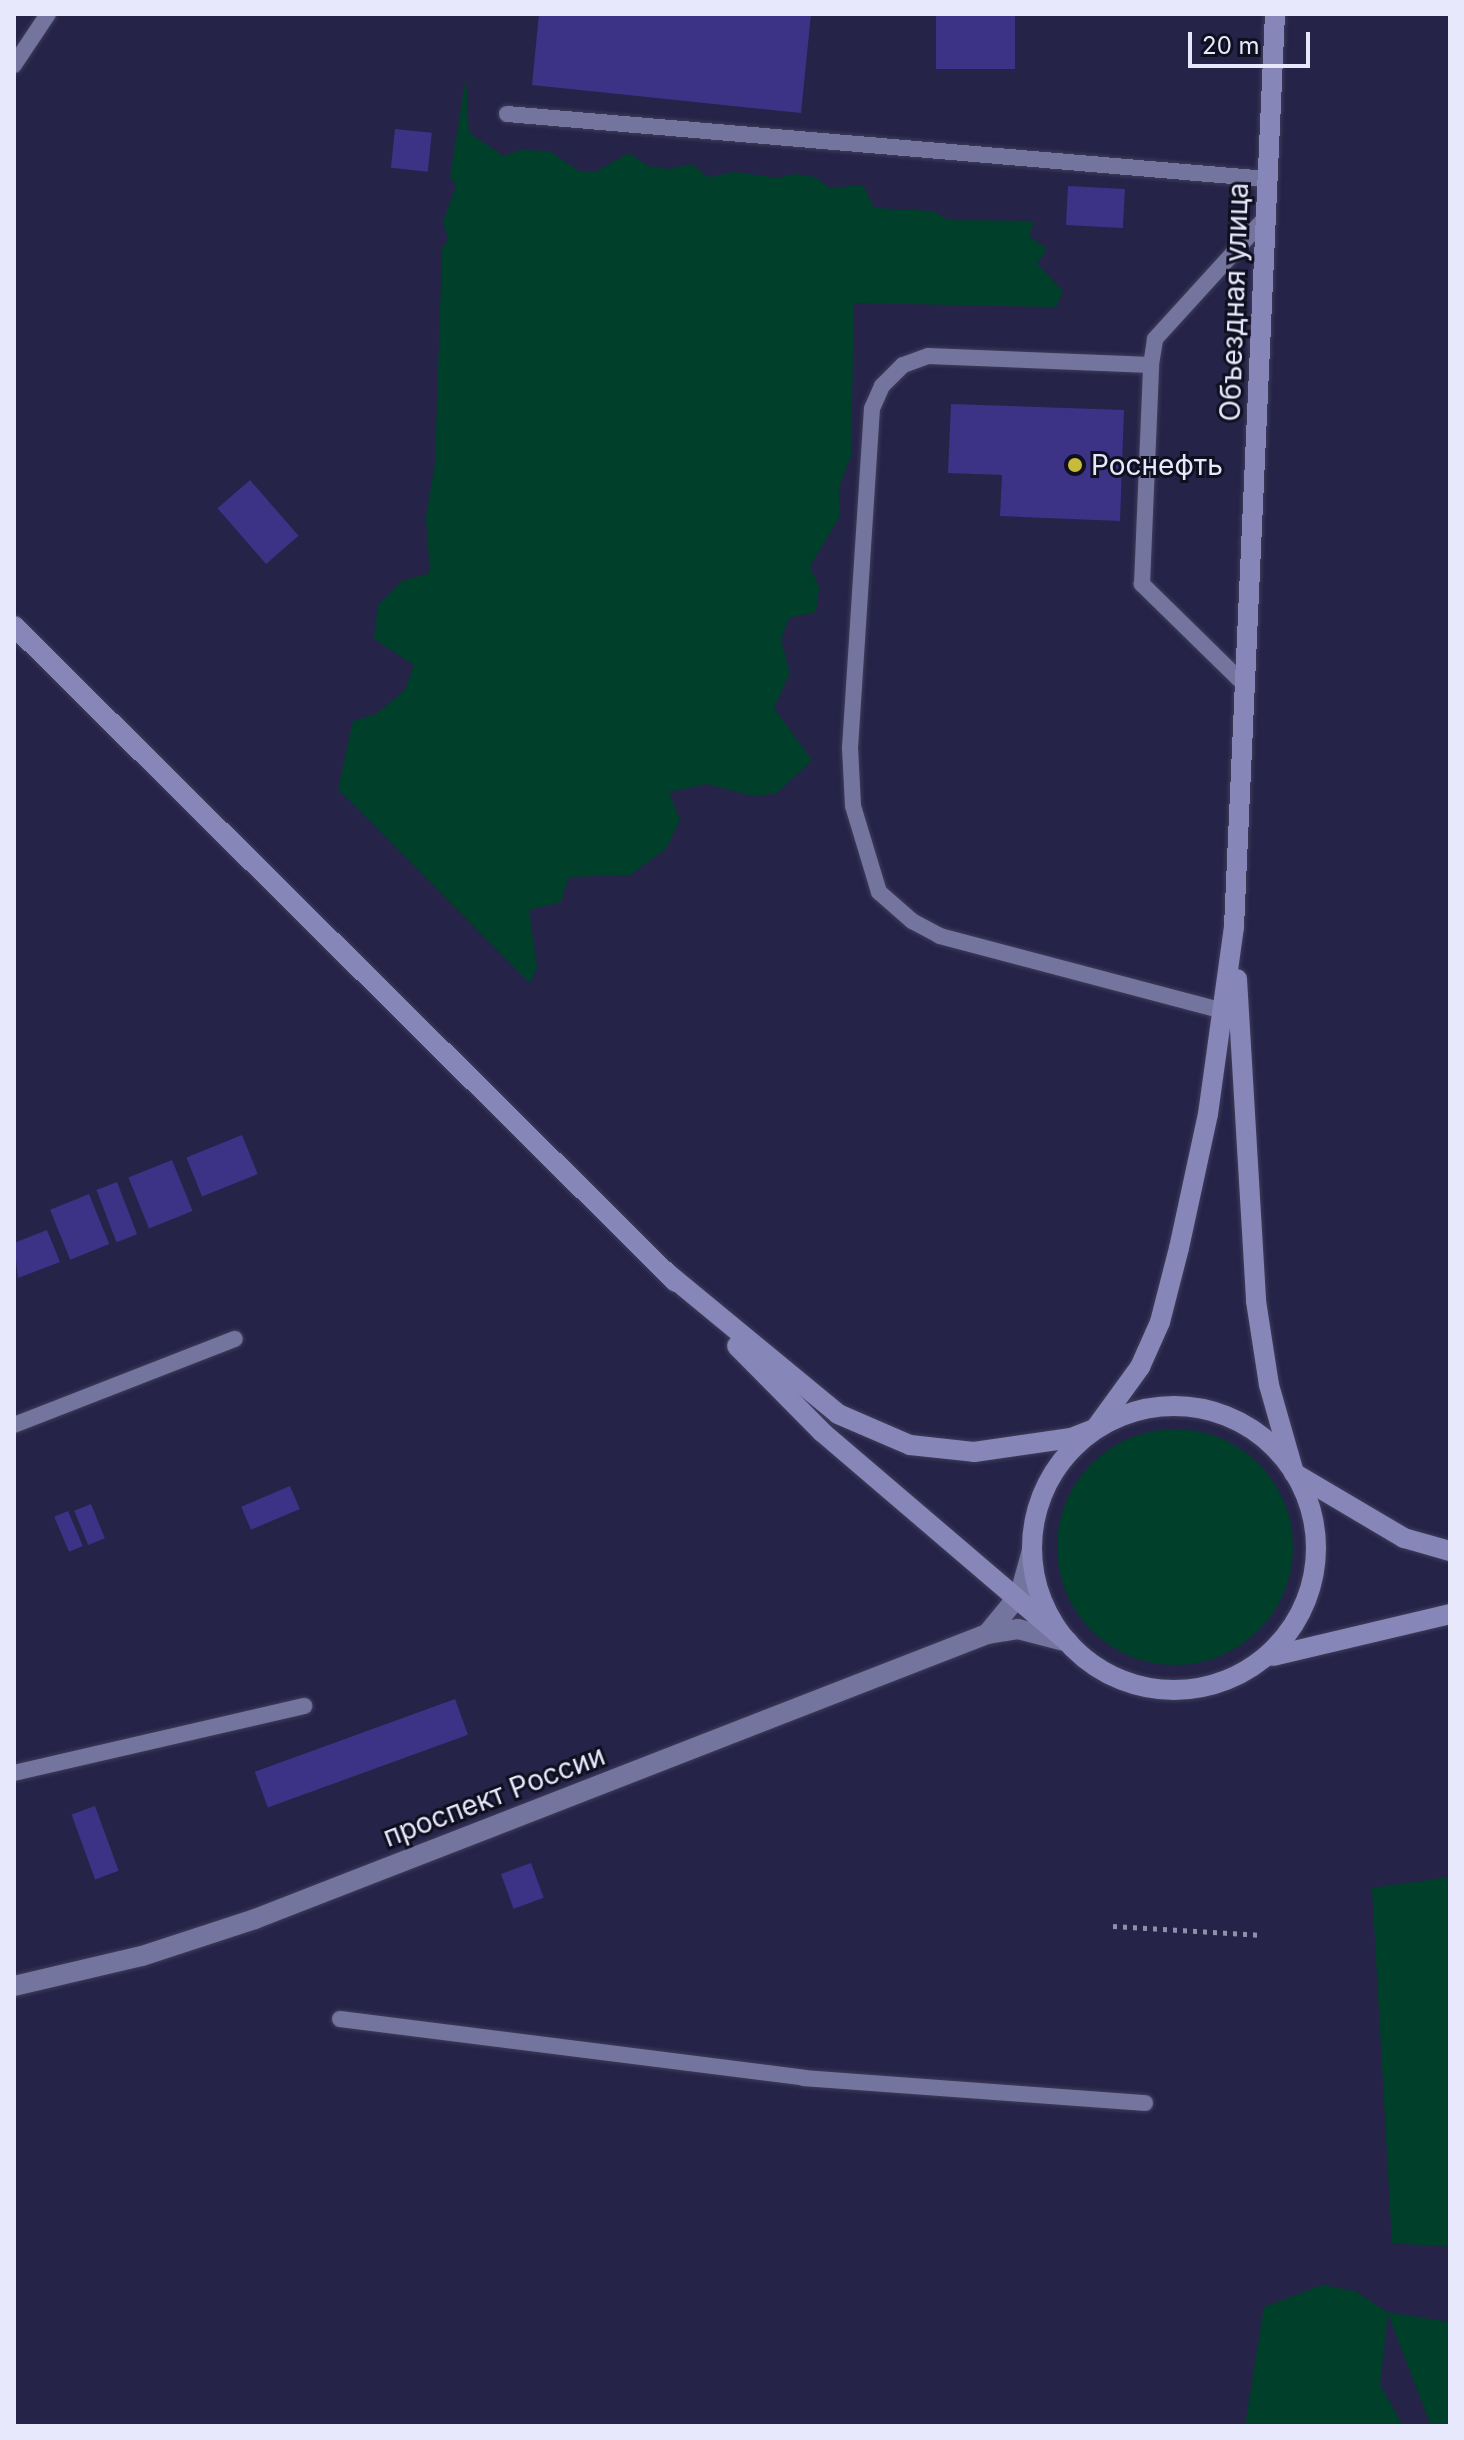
<!DOCTYPE html>
<html>
<head>
<meta charset="utf-8">
<style>
  body { margin:0 }
  #map { position:relative; width:1464px; height:2440px; overflow:hidden; background:#252348; font-family:Inter,sans-serif }
  div>[style] { position:absolute }
  [style*='--x'] { left:calc(var(--x)*1px); top:calc(var(--y)*1px); width:calc(var(--w)*1px); rotate:calc(var(--a)*1deg) }
  .green>* { inset:0; background:#003f2a }
  .round { border-radius:50% }
  .building>* { inset:0; background:#3c3386; transform-origin:0 0 }
  .path>* { height:5px; margin-top:-2.5px; transform-origin:0; background:repeating-linear-gradient(90deg,#8f8faa 0 4px,transparent 0 10px) }
  .roads { filter:drop-shadow(0 0 2px #3f3c5a) drop-shadow(0 0 2px #3f3c5a) }
  .lane>* { height:16px; margin:-8px; padding:0 8px; transform-origin:8px; border-radius:8px; background:#74759f }
  .street>* { height:20px; margin:-10px; padding:0 10px; transform-origin:10px; border-radius:10px; background:#74759f }
  .secondary>* { height:20px; margin:-10px; padding:0 10px; transform-origin:10px; border-radius:10px; background:#8687b8 }
  .secondary>.ring { margin:-10px; padding:0; box-sizing:content-box; background:none; border:20px solid #8687b8; border-radius:50% }
  .dots>* { width:22px; height:22px; translate:-50% -50%; box-sizing:border-box; border:4px solid #0f0f1f; border-radius:50% }
  span { translate:-50% -50%; white-space:nowrap; text-align:center; line-height:1.15; -webkit-text-stroke:6px #0f0f1f; paint-order:stroke }
  .street-label { font-size:28px; color:#e7e8fb }
  .poi-label { font-size:28px; color:#e7e8fb }
  .left { translate:0 -50%; text-align:left }
  .frame { position:absolute; inset:0; border:16px solid #e7e8fb; pointer-events:none }
  .scale { position:absolute; left:1188px; top:32px; width:122px; height:36px; box-sizing:border-box; border:4px solid #e7e8fb; border-top:0; padding-left:10px; font-size:24px; line-height:28px; white-space:nowrap; color:#e7e8fb; -webkit-text-stroke:6px #0f0f1f; paint-order:stroke }
</style>
</head>
<body>
<div id="map">
  <div class="green">
    <div style="clip-path:polygon(466px 76px,469px 133px,504px 156px,520px 150px,549px 151px,581px 172px,597px 171px,629px 153px,648px 166px,668px 169px,692px 164px,708px 177px,735px 172px,778px 178px,794px 174px,815px 177px,830px 188px,863px 185px,874px 208px,934px 211px,948px 220px,1034px 221px,1029px 236px,1047px 249px,1037px 264px,1063px 291px,1056px 307px,854px 303px,851px 456px,839px 487px,840px 516px,810px 566px,819px 588px,816px 612px,789px 618px,781px 640px,790px 673px,774px 708px,812px 760px,777px 793px,753px 796px,707px 784px,669px 792px,680px 820px,666px 849px,630px 875px,569px 877px,561px 902px,529px 910px,537px 968px,530px 983px,338px 789px,353px 721px,376px 714px,405px 690px,414px 665px,374px 639px,378px 605px,402px 581px,430px 573px,426px 517px,435px 464px,442px 249px,448px 239px,443px 221px,456px 186px,450px 176px)"></div>
    <div class="round" style="left:1057px;top:1429px;width:236px;height:236px"></div>
    <div style="clip-path:polygon(1450px 1877px,1450px 2247px,1392px 2243px,1372px 1888px)"></div>
    <div style="clip-path:polygon(1322px 2285px,1355px 2291px,1387px 2312px,1450px 2322px,1450px 2426px,1431px 2426px,1388px 2314px,1380px 2384px,1403px 2426px,1245px 2426px,1264px 2307px)"></div>
  </div>
  <div class="building">
    <div style="clip-path:polygon(539px 14px,811px 14px,801px 113px,532px 85px)"></div>
    <div style="left:936px;top:14px;width:79px;height:55px"></div>
    <div style="left:395px;top:129px;width:37px;height:39px;rotate:6deg"></div>
    <div style="left:1068px;top:186px;width:57px;height:39px;rotate:3deg"></div>
    <div style="clip-path:polygon(951px 404px,1124px 410px,1120px 521px,1000px 516px,1002px 475px,948px 473px)"></div>
    <div style="left:250px;top:480px;width:74px;height:43px;rotate:49deg"></div>
    <div style="left:242px;top:1135px;width:42px;height:60px;rotate:68deg"></div>
    <div style="left:172px;top:1160px;width:55px;height:47px;rotate:68deg"></div>
    <div style="left:117px;top:1182px;width:56px;height:22px;rotate:69deg"></div>
    <div style="left:89px;top:1194px;width:54px;height:42px;rotate:68deg"></div>
    <div style="clip-path:polygon(47px 1230px,60px 1262px,18px 1278px,14px 1243px)"></div>
    <div style="left:290px;top:1486px;width:25px;height:53px;rotate:67deg"></div>
    <div style="left:91px;top:1504px;width:37px;height:18px;rotate:68deg"></div>
    <div style="left:68px;top:1511px;width:38px;height:15px;rotate:67deg"></div>
    <div style="left:455px;top:1699px;width:38px;height:213px;rotate:70deg"></div>
    <div style="left:95px;top:1806px;width:69px;height:25px;rotate:70deg"></div>
    <div style="left:531px;top:1863px;width:37px;height:32px;rotate:70deg"></div>
  </div>
  <div class="path">
    <div style="--x:1113;--y:1926;--w:150;--a:3.4"></div>
  </div>
  <div class="roads">
    <div class="lane">
      <div style="--x:14;--y:65;--w:61;--a:-56.3"></div>
      <div style="--x:507;--y:114;--w:763;--a:4.89"></div>
      <div style="--x:1151;--y:365;--w:223;--a:-177.7"></div>
      <div style="--x:928;--y:356;--w:27;--a:160"></div>
      <div style="--x:903;--y:365;--w:30;--a:135"></div>
      <div style="--x:882;--y:386;--w:24;--a:114"></div>
      <div style="--x:872;--y:408;--w:340;--a:93.7"></div>
      <div style="--x:850;--y:747;--w:59;--a:87.1"></div>
      <div style="--x:853;--y:806;--w:90;--a:73.2"></div>
      <div style="--x:879;--y:892;--w:44;--a:41.3"></div>
      <div style="--x:912;--y:921;--w:32;--a:28"></div>
      <div style="--x:940;--y:936;--w:294;--a:14.8"></div>
      <div style="--x:1246;--y:686;--w:146;--a:-135.6"></div>
      <div style="--x:1142;--y:584;--w:219;--a:-87.6"></div>
      <div style="--x:1151;--y:365;--w:26;--a:-81"></div>
      <div style="--x:1155;--y:339;--w:165;--a:-47.7"></div>
      <div style="--x:14;--y:1425;--w:237;--a:-21.3"></div>
      <div style="--x:14;--y:1773;--w:298;--a:-13"></div>
      <div style="--x:340;--y:2019;--w:468;--a:7.2"></div>
      <div style="--x:804;--y:2078;--w:342;--a:4.2"></div>
    </div>
    <div class="street">
      <div style="--x:987;--y:1634;--w:52;--a:-50.5"></div>
      <div style="--x:1020;--y:1594;--w:46;--a:-74.7"></div>
      <div style="--x:14;--y:1986;--w:131;--a:-13.2"></div>
      <div style="--x:142;--y:1956;--w:119;--a:-18.1"></div>
      <div style="--x:255;--y:1919;--w:786;--a:-21.27"></div>
      <div style="--x:987;--y:1634;--w:31;--a:-9"></div>
      <div style="--x:1018;--y:1629;--w:52;--a:14.6"></div>
    </div>
    <div class="secondary">
      <div style="--x:14;--y:626;--w:932;--a:44.74"></div>
      <div style="--x:1237;--y:979;--w:323;--a:86.6"></div>
      <div style="--x:1256;--y:1301;--w:85;--a:81.2"></div>
      <div style="--x:1269;--y:1385;--w:91;--a:74.1"></div>
      <div style="--x:1294;--y:1473;--w:128;--a:30.6"></div>
      <div style="--x:1404;--y:1538;--w:48;--a:15.8"></div>
      <div style="--x:666;--y:1272;--w:223;--a:39.5"></div>
      <div style="--x:838;--y:1414;--w:78;--a:23.3"></div>
      <div style="--x:910;--y:1445;--w:64;--a:6.2"></div>
      <div style="--x:974;--y:1452;--w:98;--a:-8.2"></div>
      <div style="--x:1071;--y:1438;--w:26;--a:-21"></div>
      <div style="--x:1095;--y:1429;--w:77;--a:-54"></div>
      <div style="--x:1140;--y:1367;--w:49;--a:-66"></div>
      <div style="--x:1160;--y:1322;--w:76;--a:-75.6"></div>
      <div style="--x:1179;--y:1248;--w:137;--a:-77.8"></div>
      <div style="--x:1208;--y:1114;--w:189;--a:-82.1"></div>
      <div style="--x:1234;--y:927;--w:914;--a:-87.43"></div>
      <div style="--x:737;--y:1346;--w:121;--a:45.3"></div>
      <div style="--x:822;--y:1432;--w:323;--a:40.5"></div>
      <div class="ring" style="left:1032px;top:1406px;width:264px;height:264px"></div>
      <div style="--x:1273;--y:1656;--w:182;--a:-13.3"></div>
    </div>
  </div>
  <div class="dots">
    <div style="left:1075px;top:465px;background:#c8bb3b"></div>
  </div>
  <div class="street-label">
    <span style="left:1234px;top:302px;rotate:-88deg">Объездная улица</span>
    <span style="left:494px;top:1796px;rotate:-21deg">проспект России</span>
  </div>
  <div class="poi-label">
    <span class="left" style="left:1091px;top:465px">Роснефть</span>
  </div>
  <div class="frame"></div>
  <div class="scale">20 m</div>
</div>
</body>
</html>
